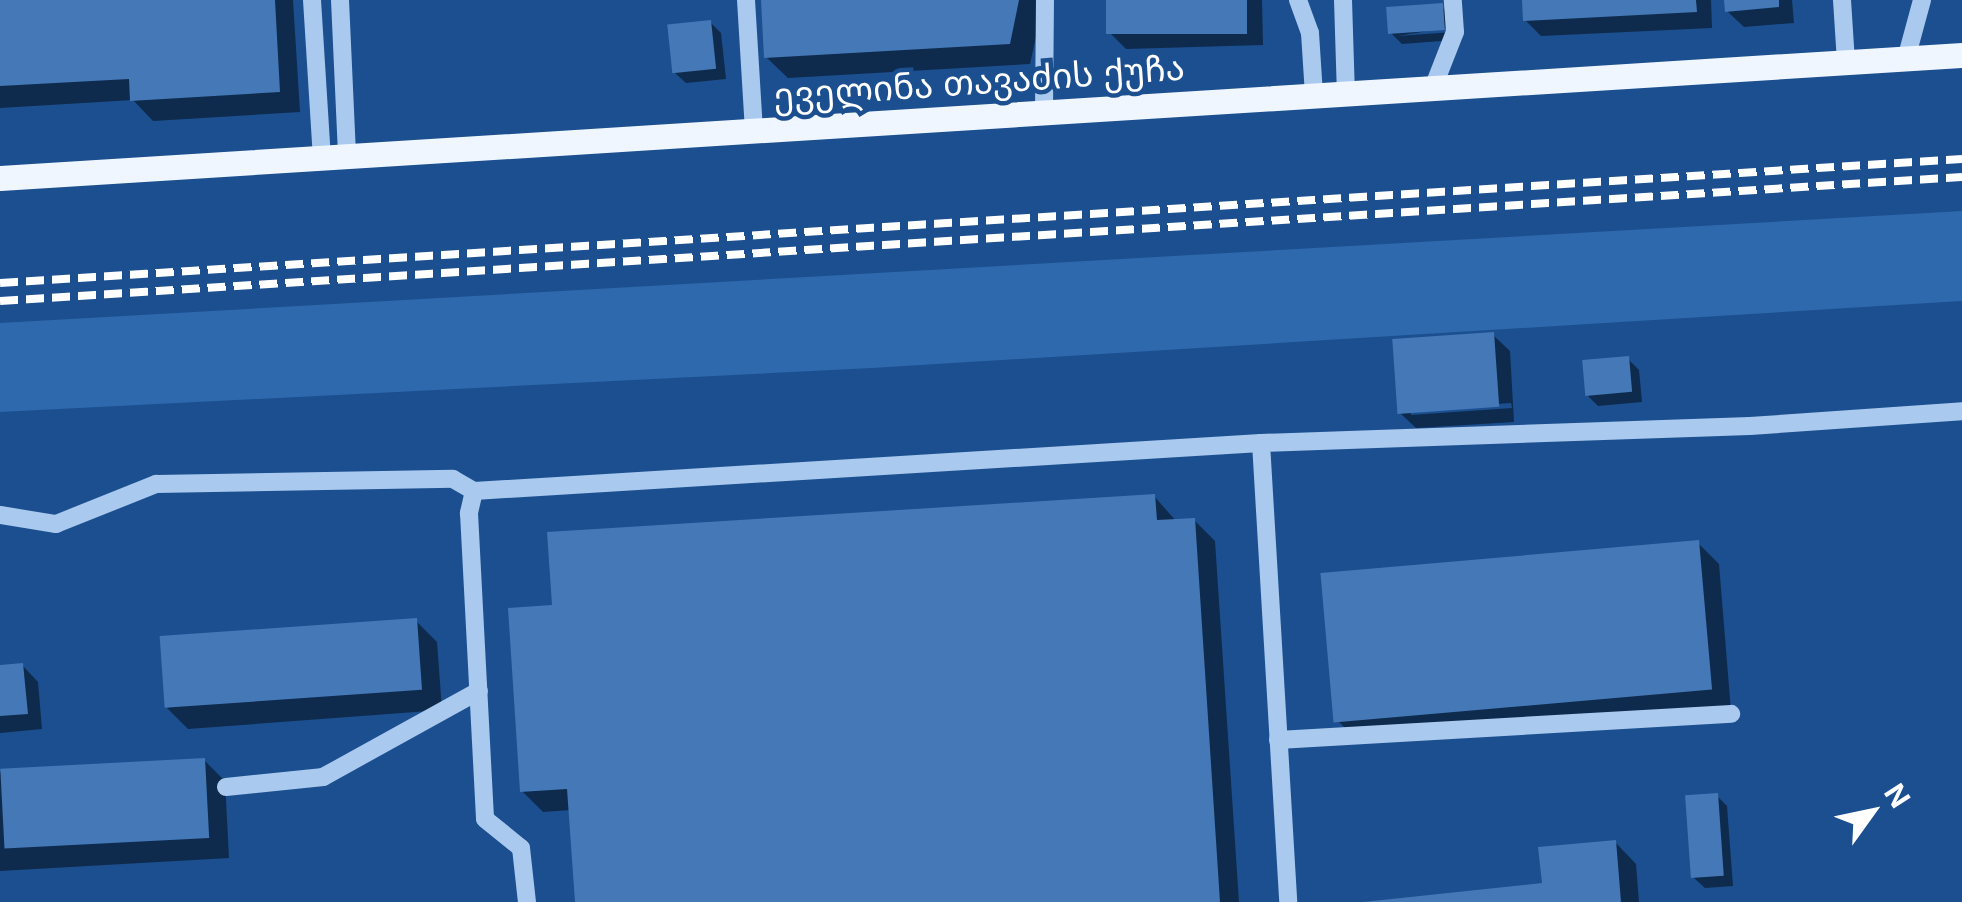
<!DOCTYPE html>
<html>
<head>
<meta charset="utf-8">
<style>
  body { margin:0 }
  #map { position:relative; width:1962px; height:902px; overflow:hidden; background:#1b4f8f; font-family:Inter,"Noto Sans Georgian",sans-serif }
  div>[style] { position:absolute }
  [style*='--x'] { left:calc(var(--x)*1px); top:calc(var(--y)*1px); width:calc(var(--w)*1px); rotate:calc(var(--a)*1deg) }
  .green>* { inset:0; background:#2e69ad }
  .shadow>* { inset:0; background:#0007 }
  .building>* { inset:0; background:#4478b7; transform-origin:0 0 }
  .minor>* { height:18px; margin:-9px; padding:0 9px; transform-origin:9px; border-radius:9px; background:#a9c9ee }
  .major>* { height:25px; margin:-12.5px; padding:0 12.5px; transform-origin:12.5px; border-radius:12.5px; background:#f0f6ff }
  .rail>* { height:8px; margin-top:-4px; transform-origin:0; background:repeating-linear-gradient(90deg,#fff 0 18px,transparent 0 26px) }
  span { translate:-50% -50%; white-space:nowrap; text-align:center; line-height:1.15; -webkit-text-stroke:9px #1b4f8f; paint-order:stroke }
  .street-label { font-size:35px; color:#fff }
  .north { position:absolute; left:1822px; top:762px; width:100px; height:100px; -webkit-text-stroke:8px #1b4f8f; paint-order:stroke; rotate:57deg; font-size:28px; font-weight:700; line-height:40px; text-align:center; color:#fff }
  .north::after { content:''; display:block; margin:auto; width:35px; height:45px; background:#fff; clip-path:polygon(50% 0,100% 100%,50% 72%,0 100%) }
</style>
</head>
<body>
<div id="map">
  <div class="green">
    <div style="clip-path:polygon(1962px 211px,1962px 301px,872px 368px,0 412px,0 323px)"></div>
  </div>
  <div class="shadow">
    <div style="clip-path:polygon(0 0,293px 0,300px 112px,153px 121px,133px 100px,0 108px)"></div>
    <div style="clip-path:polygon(786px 0,1044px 0,1030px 64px,788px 78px,766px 57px)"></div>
    <div style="clip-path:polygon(1109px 0,1262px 0,1263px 45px,1126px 49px,1110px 33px)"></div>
    <div style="clip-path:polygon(1524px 0,1711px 0,1712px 28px,1541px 36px,1525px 20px)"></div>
    <div style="clip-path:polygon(1726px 0,1792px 0,1794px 23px,1744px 27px,1727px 11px)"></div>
    <div style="clip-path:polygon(1442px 5px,1453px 27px,1397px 36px,1454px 32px,1454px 40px,1402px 44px,1391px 33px)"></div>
    <div style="clip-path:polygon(710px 22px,721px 33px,726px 79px,686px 83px,675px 73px)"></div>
    <div style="clip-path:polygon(evenodd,1493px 335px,1510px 351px,1514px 422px,1416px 428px,1399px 412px,1493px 335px,1511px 403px,1512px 408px,1411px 415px,1411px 410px,1511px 403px)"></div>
    <div style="clip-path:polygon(1628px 359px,1639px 370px,1642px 402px,1598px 406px,1587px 395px)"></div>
    <div style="clip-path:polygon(1154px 496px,1176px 521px,1194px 520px,1215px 541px,1239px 902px,577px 902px,571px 810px,543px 812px,522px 791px,554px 608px)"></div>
    <div style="clip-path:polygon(1698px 543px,1719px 564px,1731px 711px,1356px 739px,1335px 718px)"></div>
    <div style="clip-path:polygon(416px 621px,437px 642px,442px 710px,188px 729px,167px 708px)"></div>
    <div style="clip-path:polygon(22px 665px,38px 682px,42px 729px,0 733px,0 667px)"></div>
    <div style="clip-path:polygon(204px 760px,225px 781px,229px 858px,0 871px,0 772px)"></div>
    <div style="clip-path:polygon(1717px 796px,1727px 806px,1733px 886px,1705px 888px,1694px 878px)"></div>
    <div style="clip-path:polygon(1615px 842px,1636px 864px,1639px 902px,1365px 902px,1544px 886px)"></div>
  </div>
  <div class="building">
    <div style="clip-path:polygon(0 0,275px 0,280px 92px,130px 101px,129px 79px,0 86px)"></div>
    <div style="clip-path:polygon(761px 0,1019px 0,1010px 44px,764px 58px)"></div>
    <div style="left:1106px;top:0;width:141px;height:34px"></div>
    <div style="clip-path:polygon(1522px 0,1696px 0,1697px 12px,1523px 21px)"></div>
    <div style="clip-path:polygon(1724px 0,1779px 0,1779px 7px,1725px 12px)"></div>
    <div style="left:1443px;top:3px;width:27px;height:57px;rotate:86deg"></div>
    <div style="left:711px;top:20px;width:49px;height:44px;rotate:84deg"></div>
    <div style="left:1494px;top:332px;width:75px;height:102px;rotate:86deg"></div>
    <div style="left:1629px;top:356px;width:36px;height:47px;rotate:85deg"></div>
    <div style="clip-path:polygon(1155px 494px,1157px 520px,1195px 518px,1220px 902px,575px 902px,567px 789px,520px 792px,508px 608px,552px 605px,547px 532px)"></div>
    <div style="left:1699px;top:540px;width:150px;height:380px;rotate:85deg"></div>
    <div style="left:417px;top:618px;width:72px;height:258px;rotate:86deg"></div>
    <div style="clip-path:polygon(23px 663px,28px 714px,0 716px,0 665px)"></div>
    <div style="left:205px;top:758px;width:80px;height:205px;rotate:87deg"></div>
    <div style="left:1718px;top:793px;width:83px;height:33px;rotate:86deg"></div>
    <div style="clip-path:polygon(1616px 840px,1621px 902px,1363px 902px,1542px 883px,1538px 847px)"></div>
  </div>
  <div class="minor">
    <div style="--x:312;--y:0;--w:157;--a:86.4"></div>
    <div style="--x:340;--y:0;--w:156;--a:87.4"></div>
    <div style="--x:746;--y:0;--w:130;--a:86.5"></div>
    <div style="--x:1298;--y:0;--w:35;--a:70"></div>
    <div style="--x:1310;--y:33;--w:62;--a:86.3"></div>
    <div style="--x:1343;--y:0;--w:93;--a:88.2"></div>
    <div style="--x:1842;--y:0;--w:62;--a:86.3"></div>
    <div style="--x:1906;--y:59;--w:61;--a:-74.8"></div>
    <div style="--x:1433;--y:88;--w:60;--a:-68.6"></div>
    <div style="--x:1455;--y:32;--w:32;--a:-94"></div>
    <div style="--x:1044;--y:112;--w:112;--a:-89.5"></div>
    <div style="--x:1261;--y:443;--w:460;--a:86.6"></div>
    <div style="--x:474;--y:491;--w:23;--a:103"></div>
    <div style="--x:469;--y:513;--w:306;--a:87"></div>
    <div style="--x:485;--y:819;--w:46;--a:38.9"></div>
    <div style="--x:521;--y:848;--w:54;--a:83.7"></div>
    <div style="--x:0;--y:515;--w:57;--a:9.1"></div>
    <div style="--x:56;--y:524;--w:108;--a:-21.8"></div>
    <div style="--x:156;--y:484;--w:297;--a:-1"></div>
    <div style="--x:453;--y:479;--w:24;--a:30"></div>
    <div style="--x:474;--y:491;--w:788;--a:-3.49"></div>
    <div style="--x:1261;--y:443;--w:489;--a:-2"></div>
    <div style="--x:1750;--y:426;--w:213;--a:-4"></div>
    <div style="--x:1278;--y:740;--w:454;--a:-3.3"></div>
    <div style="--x:226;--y:787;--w:98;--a:-5.9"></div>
    <div style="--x:323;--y:777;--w:178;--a:-28.9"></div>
  </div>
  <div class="major">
    <div style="--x:0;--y:178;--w:1966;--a:-3.59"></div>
  </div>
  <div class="rail">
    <div style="--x:0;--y:283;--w:1966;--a:-3.62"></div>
    <div style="--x:0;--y:301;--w:1966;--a:-3.62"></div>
  </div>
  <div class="street-label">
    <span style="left:979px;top:81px;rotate:-4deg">ეველინა თავაძის ქუჩა</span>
  </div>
  <div class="north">N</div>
</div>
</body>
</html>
